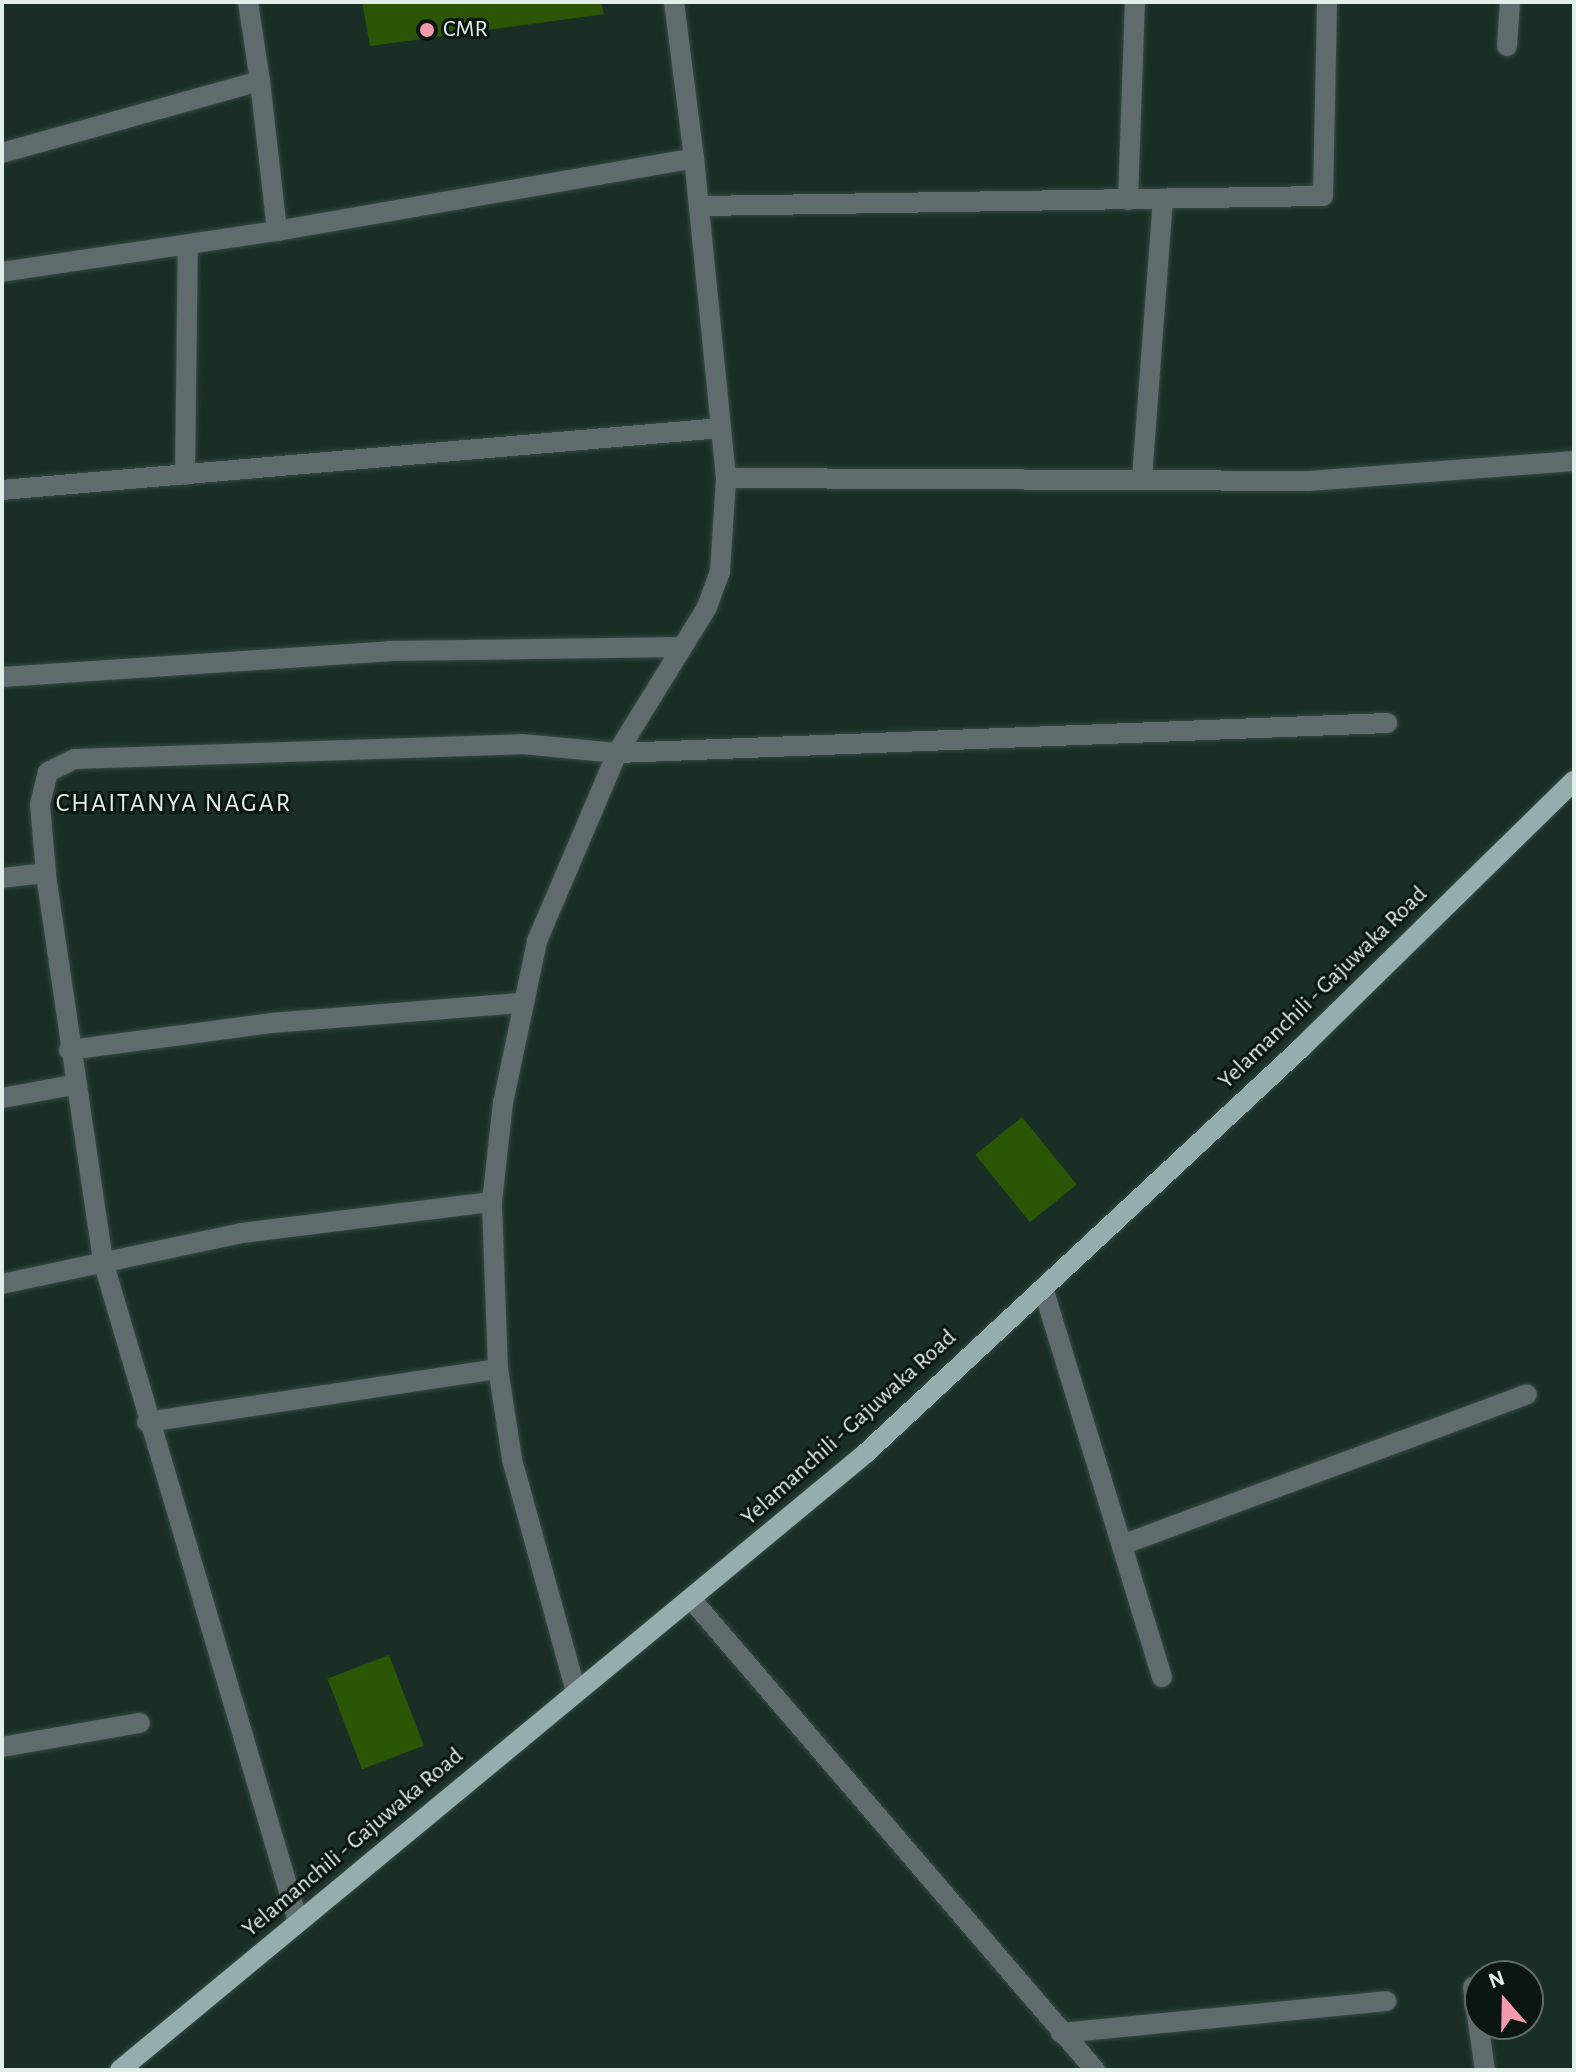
<!DOCTYPE html>
<html>
<head>
<meta charset="utf-8">
<style>
  body { margin:0 }
  #map { position:relative; width:1576px; height:2072px; overflow:hidden; background:#192f26; font-family:"Alegreya Sans",sans-serif }
  div>[style] { position:absolute }
  [style*='--x'] { left:calc(var(--x)*1px); top:calc(var(--y)*1px); width:calc(var(--w)*1px); rotate:calc(var(--a)*1deg) }
  .building>* { inset:0; background:#2b5605; transform-origin:0 0 }
  .roads { filter:drop-shadow(0 0 2px #354a41) drop-shadow(0 0 2px #354a41) }
  .minor>* { height:20px; margin:-10px; padding:0 10px; transform-origin:10px; border-radius:10px; background:#5f6b6c }
  .primary>* { height:20px; margin:-10px; padding:0 10px; transform-origin:10px; border-radius:10px; background:#94adae }
  .dots>* { width:22px; height:22px; translate:-50% -50%; box-sizing:border-box; border:4px solid #0b1511; border-radius:50% }
  span { translate:-50% -50%; white-space:nowrap; text-align:center; line-height:1.15; -webkit-text-stroke:6px #0b1511; paint-order:stroke }
  .poi-label { font-size:24px; color:#e2efe9 }
  .left { translate:0 -50%; text-align:left }
  .street-label { font-size:24px; color:#e2efe9 }
  .neighbourhood-label { font-size:26px; color:#e2efe9; letter-spacing:2px }
  .frame { position:absolute; inset:0; border:4px solid #e2efe9; pointer-events:none }
  .north { position:absolute; left:1464px; top:1960px; width:80px; height:80px; box-sizing:border-box; background:#0b1511; border:2px solid #616c67; border-radius:50%; rotate:340deg; font-size:22px; font-weight:700; line-height:32px; text-align:center; color:#e2efe9 }
  .north::after { content:''; display:block; margin:auto; width:28px; height:36px; background:#f39aac; clip-path:polygon(50% 0,100% 100%,50% 72%,0 100%) }
</style>
</head>
<body>
<div id="map">
  <div class="building">
    <div style="clip-path:polygon(362px 2px,601px 2px,604px 14px,370px 46px)"></div>
    <div style="left:1022px;top:1117px;width:87px;height:60px;rotate:51deg"></div>
    <div style="left:389px;top:1655px;width:97px;height:66px;rotate:69deg"></div>
  </div>
  <div class="roads">
    <div class="minor">
      <div style="--x:248;--y:2;--w:80;--a:81.4"></div>
      <div style="--x:1507;--y:46;--w:44;--a:-86.1"></div>
      <div style="--x:2;--y:153;--w:268;--a:-15.6"></div>
      <div style="--x:260;--y:81;--w:151;--a:83.5"></div>
      <div style="--x:277;--y:231;--w:423;--a:-9.9"></div>
      <div style="--x:694;--y:158;--w:157;--a:-97.3"></div>
      <div style="--x:1128;--y:200;--w:198;--a:-88"></div>
      <div style="--x:700;--y:206;--w:623;--a:-0.92"></div>
      <div style="--x:1323;--y:196;--w:194;--a:-88.8"></div>
      <div style="--x:2;--y:272;--w:278;--a:-8.5"></div>
      <div style="--x:185;--y:475;--w:230;--a:-89.3"></div>
      <div style="--x:726;--y:478;--w:583;--a:0.29"></div>
      <div style="--x:1309;--y:481;--w:266;--a:-4.3"></div>
      <div style="--x:1142;--y:478;--w:280;--a:-85.7"></div>
      <div style="--x:2;--y:490;--w:722;--a:-4.93"></div>
      <div style="--x:2;--y:677;--w:388;--a:-3.8"></div>
      <div style="--x:389;--y:651;--w:293;--a:-0.8"></div>
      <div style="--x:2;--y:878;--w:44;--a:-6.5"></div>
      <div style="--x:69;--y:1050;--w:205;--a:-7.6"></div>
      <div style="--x:272;--y:1023;--w:251;--a:-4.6"></div>
      <div style="--x:2;--y:1098;--w:72;--a:-10.4"></div>
      <div style="--x:2;--y:1284;--w:245;--a:-12"></div>
      <div style="--x:242;--y:1233;--w:252;--a:-7.1"></div>
      <div style="--x:1043;--y:1288;--w:407;--a:73"></div>
      <div style="--x:147;--y:1422;--w:355;--a:-8.6"></div>
      <div style="--x:1122;--y:1545;--w:432;--a:-20.4"></div>
      <div style="--x:692;--y:1600;--w:619;--a:49.39"></div>
      <div style="--x:576;--y:1692;--w:242;--a:-105.4"></div>
      <div style="--x:512;--y:1459;--w:91;--a:-98.8"></div>
      <div style="--x:498;--y:1369;--w:167;--a:-92.1"></div>
      <div style="--x:492;--y:1202;--w:100;--a:-83.7"></div>
      <div style="--x:503;--y:1103;--w:166;--a:-78.1"></div>
      <div style="--x:537;--y:941;--w:204;--a:-66.9"></div>
      <div style="--x:617;--y:753;--w:172;--a:-58.3"></div>
      <div style="--x:707;--y:607;--w:37;--a:-70"></div>
      <div style="--x:720;--y:572;--w:94;--a:-86.3"></div>
      <div style="--x:726;--y:478;--w:322;--a:-95.7"></div>
      <div style="--x:2;--y:1747;--w:140;--a:-9.9"></div>
      <div style="--x:298;--y:1922;--w:689;--a:-106.44"></div>
      <div style="--x:103;--y:1261;--w:392;--a:-98.4"></div>
      <div style="--x:46;--y:873;--w:69;--a:-95"></div>
      <div style="--x:40;--y:804;--w:33;--a:-76"></div>
      <div style="--x:48;--y:772;--w:30;--a:-26"></div>
      <div style="--x:75;--y:759;--w:447;--a:-1.9"></div>
      <div style="--x:522;--y:744;--w:95;--a:5.4"></div>
      <div style="--x:617;--y:753;--w:771;--a:-2.23"></div>
      <div style="--x:1473;--y:1987;--w:84;--a:81.8"></div>
      <div style="--x:1061;--y:2033;--w:327;--a:-5.6"></div>
    </div>
    <div class="primary">
      <div style="--x:120;--y:2070;--w:968;--a:-39.59"></div>
      <div style="--x:866;--y:1453;--w:594;--a:-42.95"></div>
      <div style="--x:1301;--y:1048;--w:382;--a:-44.4"></div>
    </div>
  </div>
  <div class="dots">
    <div style="left:427px;top:30px;background:#f39aac"></div>
  </div>
  <div class="poi-label">
    <span class="left" style="left:443px;top:30px">CMR</span>
  </div>
  <div class="street-label">
    <span style="left:1323px;top:988px;rotate:-44deg">Yelamanchili - Gajuwaka Road</span>
    <span style="left:849px;top:1428px;rotate:-42deg">Yelamanchili - Gajuwaka Road</span>
    <span style="left:353px;top:1843px;rotate:-40deg">Yelamanchili - Gajuwaka Road</span>
  </div>
  <div class="neighbourhood-label">
    <span style="left:174px;top:804px">CHAITANYA NAGAR</span>
  </div>
  <div class="frame"></div>
  <div class="north">N</div>
</div>
</body>
</html>
